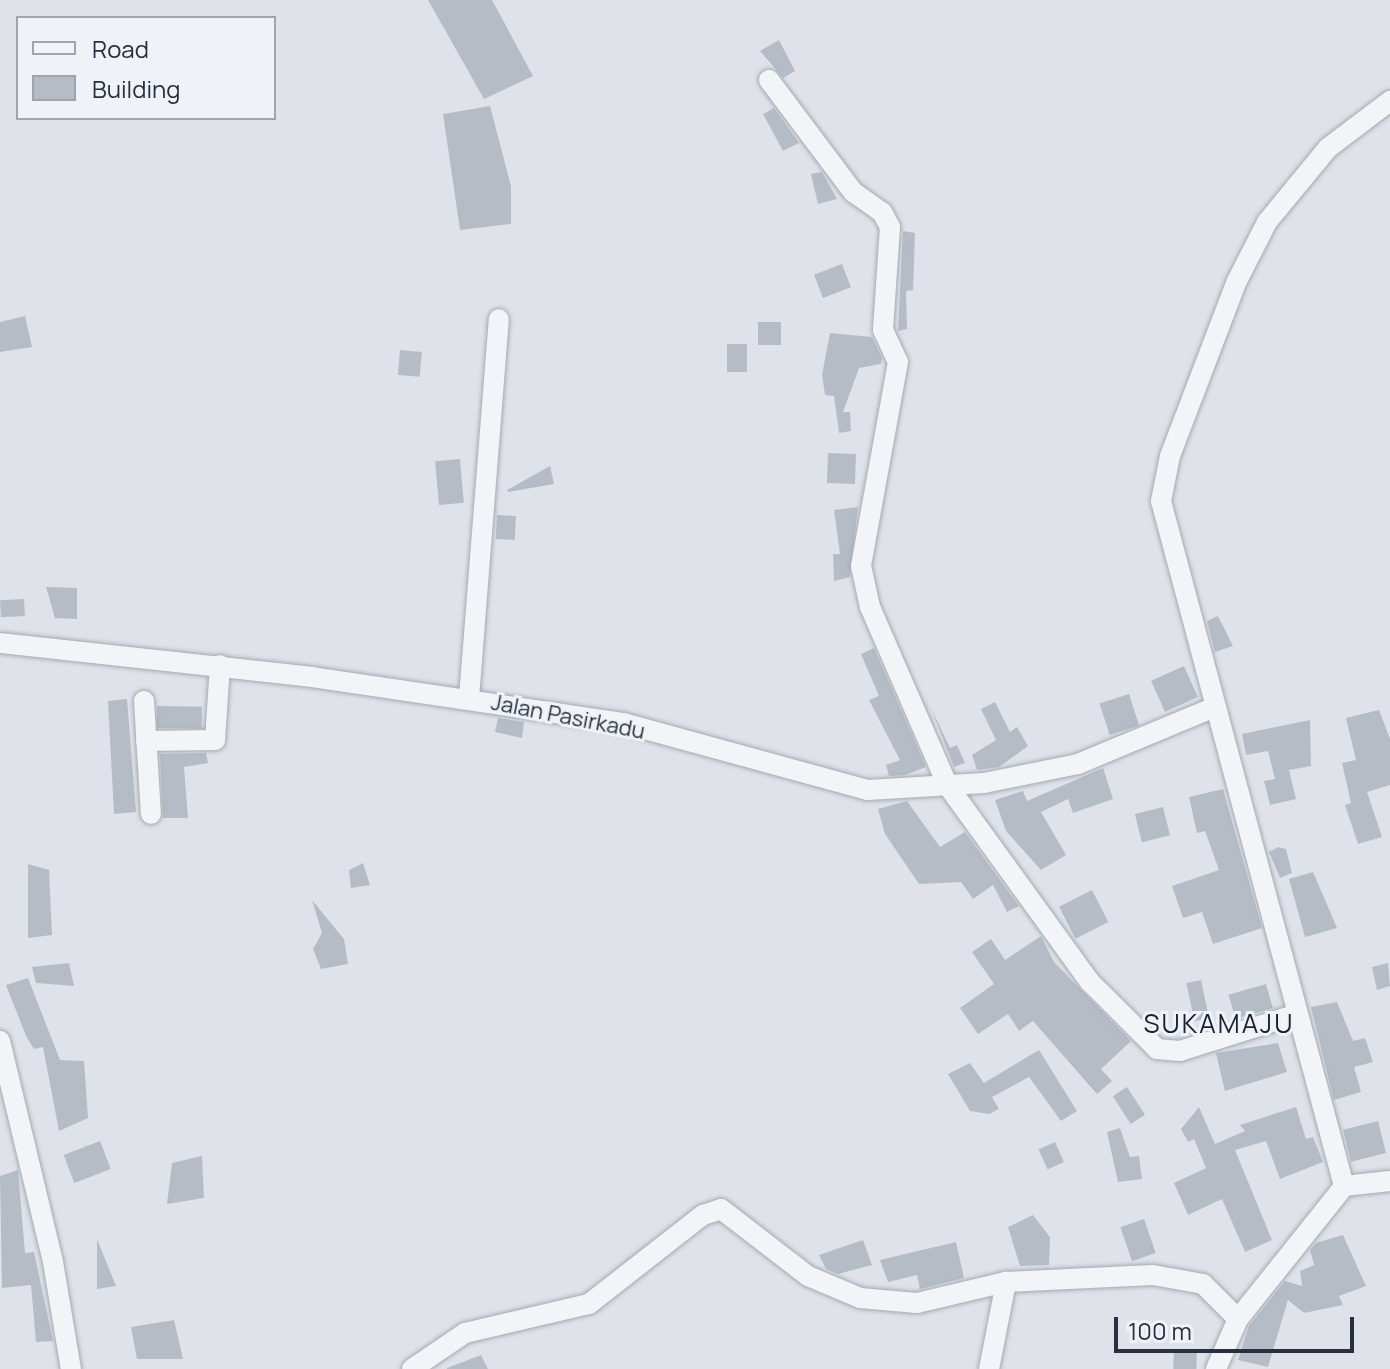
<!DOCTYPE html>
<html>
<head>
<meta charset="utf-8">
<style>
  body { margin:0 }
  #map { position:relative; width:1390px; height:1369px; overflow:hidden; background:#dfe3e9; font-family:Manrope,sans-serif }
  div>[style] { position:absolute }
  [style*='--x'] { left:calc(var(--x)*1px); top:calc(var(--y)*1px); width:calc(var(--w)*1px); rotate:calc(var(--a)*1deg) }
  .building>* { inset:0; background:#b6bcc6; transform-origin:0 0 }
  .roads { filter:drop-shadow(0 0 2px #a4aab3) drop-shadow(0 0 2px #a4aab3) }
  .minor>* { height:20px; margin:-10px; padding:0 10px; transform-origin:10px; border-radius:10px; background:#f2f4f7 }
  span { translate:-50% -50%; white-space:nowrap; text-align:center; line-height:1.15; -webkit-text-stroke:6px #eff2f6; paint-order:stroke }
  .street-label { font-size:22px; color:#283040 }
  .quarter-label { font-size:26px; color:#1a2131; letter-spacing:2px }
  .legend { position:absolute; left:16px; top:16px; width:260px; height:104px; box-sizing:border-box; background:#eff2f6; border:2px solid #9fa4ad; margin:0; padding:10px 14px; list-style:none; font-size:24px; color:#283040 }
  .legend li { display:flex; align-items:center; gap:16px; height:40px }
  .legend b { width:40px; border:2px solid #9fa4ad }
  .scale { position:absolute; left:1114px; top:1317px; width:240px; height:36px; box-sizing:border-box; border:4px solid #283040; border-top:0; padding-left:10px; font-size:24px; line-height:28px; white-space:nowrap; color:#283040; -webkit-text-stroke:6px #eff2f6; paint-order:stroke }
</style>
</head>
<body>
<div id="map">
  <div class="building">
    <div style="clip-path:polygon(428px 0,492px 0,533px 76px,484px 99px)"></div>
    <div style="clip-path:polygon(779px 40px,795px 71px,783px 78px,760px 51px)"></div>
    <div style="clip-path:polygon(490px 106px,511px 186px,511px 224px,460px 230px,443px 114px)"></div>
    <div style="clip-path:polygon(774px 108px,799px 143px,783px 151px,763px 114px)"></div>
    <div style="clip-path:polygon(822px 172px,837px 199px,818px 204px,811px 174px)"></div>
    <div style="clip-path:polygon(903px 231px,915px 233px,913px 290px,906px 291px,907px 329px,898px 331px)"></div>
    <div style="left:842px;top:264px;width:25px;height:30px;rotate:69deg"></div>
    <div style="clip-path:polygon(25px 316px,32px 347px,0 352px,0 322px)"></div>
    <div style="left:758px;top:322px;width:23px;height:23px"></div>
    <div style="clip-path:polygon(830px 333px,872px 337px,882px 358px,881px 364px,859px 368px,843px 412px,850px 412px,851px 431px,839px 433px,834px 396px,825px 395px,822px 375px)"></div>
    <div style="left:727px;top:344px;width:20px;height:28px"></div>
    <div style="left:400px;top:350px;width:22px;height:25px;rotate:5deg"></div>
    <div style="left:828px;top:453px;width:28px;height:30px;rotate:2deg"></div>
    <div style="left:460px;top:459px;width:44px;height:25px;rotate:85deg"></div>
    <div style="clip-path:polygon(550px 466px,554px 484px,508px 492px,507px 490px)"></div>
    <div style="clip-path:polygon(858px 507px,850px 577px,834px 581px,833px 554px,840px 554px,834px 510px)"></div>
    <div style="left:497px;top:515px;width:19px;height:24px;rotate:3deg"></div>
    <div style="clip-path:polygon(46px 587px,77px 588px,77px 619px,55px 618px)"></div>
    <div style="left:24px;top:599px;width:17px;height:24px;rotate:87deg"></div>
    <div style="clip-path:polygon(1218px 616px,1233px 646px,1215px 652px,1207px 621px)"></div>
    <div style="clip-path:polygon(874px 648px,926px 767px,905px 775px,889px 776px,886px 765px,900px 760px,869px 700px,879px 696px,861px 654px)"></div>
    <div style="left:1184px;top:666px;width:34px;height:36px;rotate:66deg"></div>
    <div style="left:1129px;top:694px;width:33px;height:31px;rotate:72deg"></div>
    <div style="clip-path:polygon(127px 699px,136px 812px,114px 814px,108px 701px)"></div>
    <div style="clip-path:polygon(995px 702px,1010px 732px,1017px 727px,1028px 746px,999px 767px,977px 770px,972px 755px,996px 740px,981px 709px)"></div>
    <div style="left:157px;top:706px;width:45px;height:22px;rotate:1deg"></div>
    <div style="clip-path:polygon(931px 708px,950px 748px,957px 745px,965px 763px,954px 767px)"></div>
    <div style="clip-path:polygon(1379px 710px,1390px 739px,1390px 785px,1367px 792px,1382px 837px,1358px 844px,1345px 805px,1351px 803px,1342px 763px,1356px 760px,1346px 718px)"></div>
    <div style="clip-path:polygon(498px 718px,524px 722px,522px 738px,495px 732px)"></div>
    <div style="clip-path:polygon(1310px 720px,1311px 766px,1289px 770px,1296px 799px,1270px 805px,1264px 781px,1275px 779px,1268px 751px,1246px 755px,1242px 734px)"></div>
    <div style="clip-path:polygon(206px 753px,208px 763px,184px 767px,188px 818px,163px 818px,160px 754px)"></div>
    <div style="clip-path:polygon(1103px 768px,1113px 799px,1073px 813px,1068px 799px,1041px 812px,1066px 855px,1041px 870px,1006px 831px,995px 800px,1023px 791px,1027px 801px)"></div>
    <div style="clip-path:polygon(1223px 789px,1262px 928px,1213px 944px,1202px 912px,1183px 918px,1172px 886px,1219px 870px,1205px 831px,1197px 833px,1189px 797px)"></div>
    <div style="clip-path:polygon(907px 801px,940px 847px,965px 832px,1019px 906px,1007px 912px,993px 885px,973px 899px,961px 882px,919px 884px,885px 834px,878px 809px)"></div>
    <div style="left:1163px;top:807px;width:29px;height:29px;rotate:76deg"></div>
    <div style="clip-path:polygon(1278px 847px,1286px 849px,1292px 873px,1280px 878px,1269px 852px)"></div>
    <div style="clip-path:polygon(363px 863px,370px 885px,351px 888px,349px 870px)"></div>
    <div style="clip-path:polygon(28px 864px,49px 870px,52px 935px,28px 938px)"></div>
    <div style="clip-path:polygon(1313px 872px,1337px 928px,1305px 937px,1289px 879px)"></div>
    <div style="left:1092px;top:890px;width:36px;height:37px;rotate:63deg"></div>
    <div style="clip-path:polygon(312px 900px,344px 939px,348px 964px,321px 969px,313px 949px,322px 933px)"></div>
    <div style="clip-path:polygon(1041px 936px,1054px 962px,1131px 1041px,1101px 1069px,1112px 1081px,1097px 1094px,1033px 1021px,1019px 1031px,1008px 1014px,978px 1034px,960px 1008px,994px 984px,972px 952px,991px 939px,1005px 960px)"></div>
    <div style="clip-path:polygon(69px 963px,74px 986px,36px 983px,32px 967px)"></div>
    <div style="clip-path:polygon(1388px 963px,1390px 986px,1377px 990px,1372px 967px)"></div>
    <div style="clip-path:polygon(28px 978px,60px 1060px,84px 1061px,88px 1118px,59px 1131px,43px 1047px,34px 1049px,26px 1036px,6px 985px)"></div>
    <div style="left:1201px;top:980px;width:39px;height:15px;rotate:78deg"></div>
    <div style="left:1266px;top:984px;width:25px;height:39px;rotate:74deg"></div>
    <div style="clip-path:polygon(1337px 1002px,1353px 1041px,1365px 1038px,1373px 1062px,1354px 1067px,1361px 1092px,1334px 1100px,1311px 1007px)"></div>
    <div style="clip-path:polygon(1278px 1043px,1287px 1072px,1225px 1091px,1216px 1053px)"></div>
    <div style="clip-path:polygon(1039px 1050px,1077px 1111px,1061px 1121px,1029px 1077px,992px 1097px,999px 1109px,989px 1114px,970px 1111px,948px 1074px,970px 1063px,984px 1083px)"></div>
    <div style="left:1127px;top:1087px;width:33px;height:17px;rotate:57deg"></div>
    <div style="clip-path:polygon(1199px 1107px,1215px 1144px,1245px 1131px,1240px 1125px,1296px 1107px,1306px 1139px,1313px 1137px,1323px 1162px,1280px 1179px,1266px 1141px,1235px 1150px,1272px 1240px,1245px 1252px,1222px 1199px,1188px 1215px,1174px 1183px,1206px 1168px,1194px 1139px,1188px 1142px,1181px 1129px)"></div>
    <div style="left:1378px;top:1121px;width:33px;height:36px;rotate:76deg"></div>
    <div style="clip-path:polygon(1120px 1128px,1130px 1157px,1139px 1156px,1142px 1179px,1118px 1182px,1107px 1132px)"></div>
    <div style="left:100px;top:1141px;width:30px;height:39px;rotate:69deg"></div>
    <div style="left:1055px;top:1142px;width:22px;height:18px;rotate:66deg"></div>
    <div style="clip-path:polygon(202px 1156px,204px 1198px,167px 1204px,172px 1163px)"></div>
    <div style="clip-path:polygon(18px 1170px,25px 1253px,34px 1252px,53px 1341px,36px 1342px,31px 1285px,2px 1288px,0 1176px)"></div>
    <div style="clip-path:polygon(1033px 1215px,1050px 1237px,1049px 1265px,1020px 1266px,1008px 1227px)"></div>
    <div style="left:1144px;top:1219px;width:36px;height:25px;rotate:71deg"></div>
    <div style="clip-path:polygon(1343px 1235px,1366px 1286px,1339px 1296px,1343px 1305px,1304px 1313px,1288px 1300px,1268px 1367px,1238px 1360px,1249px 1326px,1285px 1281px,1302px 1286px,1300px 1271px,1314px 1265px,1310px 1250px,1316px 1243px)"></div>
    <div style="clip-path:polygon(97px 1239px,116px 1286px,97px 1289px)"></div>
    <div style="clip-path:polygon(863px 1240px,872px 1265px,838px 1274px,826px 1269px,819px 1255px)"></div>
    <div style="clip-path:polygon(956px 1242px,964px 1278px,920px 1289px,917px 1275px,888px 1282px,880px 1260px)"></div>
    <div style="clip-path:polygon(174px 1320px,183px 1359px,137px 1359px,131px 1327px)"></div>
    <div style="left:1174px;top:1350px;width:23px;height:19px;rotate:2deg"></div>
    <div style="clip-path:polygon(481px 1355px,488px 1369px,447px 1369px,447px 1368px)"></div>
  </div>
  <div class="roads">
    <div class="minor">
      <div style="--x:769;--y:80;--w:140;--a:53.1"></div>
      <div style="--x:853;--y:192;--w:35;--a:35"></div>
      <div style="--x:882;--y:212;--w:17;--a:62"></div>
      <div style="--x:890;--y:227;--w:103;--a:93.9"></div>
      <div style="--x:883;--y:330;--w:35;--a:65"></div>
      <div style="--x:898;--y:362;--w:207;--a:100.3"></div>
      <div style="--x:861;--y:566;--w:42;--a:77.6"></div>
      <div style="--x:870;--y:607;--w:195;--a:66.5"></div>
      <div style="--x:948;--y:786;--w:242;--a:54.1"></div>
      <div style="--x:1090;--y:982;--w:95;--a:45"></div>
      <div style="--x:1157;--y:1049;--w:23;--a:5"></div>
      <div style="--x:1180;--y:1051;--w:123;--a:-17.5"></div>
      <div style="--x:0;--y:643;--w:314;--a:6.2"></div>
      <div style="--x:312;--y:677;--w:314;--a:8.4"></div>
      <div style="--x:623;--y:723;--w:254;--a:15.3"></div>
      <div style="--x:868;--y:790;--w:116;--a:-3.5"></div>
      <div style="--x:984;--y:783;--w:96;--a:-11.4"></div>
      <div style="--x:1078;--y:764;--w:148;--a:-22.6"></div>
      <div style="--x:469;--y:698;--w:380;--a:-85.5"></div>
      <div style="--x:144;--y:701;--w:113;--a:86.5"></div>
      <div style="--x:146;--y:741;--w:69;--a:-0.8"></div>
      <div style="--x:215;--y:740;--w:75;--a:-86.2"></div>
      <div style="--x:0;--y:1041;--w:227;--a:76.5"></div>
      <div style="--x:53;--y:1262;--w:109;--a:80.5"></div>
      <div style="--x:1344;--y:1186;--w:709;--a:-104.96"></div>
      <div style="--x:1161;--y:501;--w:46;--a:-78.7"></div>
      <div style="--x:1170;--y:456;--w:187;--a:-69.1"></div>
      <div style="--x:1237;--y:281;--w:66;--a:-63"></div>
      <div style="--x:1267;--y:222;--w:96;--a:-50.5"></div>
      <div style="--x:1328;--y:148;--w:78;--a:-37.2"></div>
      <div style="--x:412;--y:1369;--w:64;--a:-34.2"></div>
      <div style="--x:465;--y:1333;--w:127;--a:-13.2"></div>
      <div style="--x:589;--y:1304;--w:145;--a:-38"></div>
      <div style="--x:703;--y:1215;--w:19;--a:-18"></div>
      <div style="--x:721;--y:1209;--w:110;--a:37.6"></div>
      <div style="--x:808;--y:1276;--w:56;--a:22.9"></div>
      <div style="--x:860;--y:1298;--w:57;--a:5"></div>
      <div style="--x:917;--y:1303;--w:91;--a:-13.3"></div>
      <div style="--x:989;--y:1369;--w:89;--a:-78.9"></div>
      <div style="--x:1006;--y:1282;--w:147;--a:-2.7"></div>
      <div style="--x:1153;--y:1275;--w:51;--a:10.2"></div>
      <div style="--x:1203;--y:1284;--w:49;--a:45"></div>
      <div style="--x:1216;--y:1369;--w:55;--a:-66.3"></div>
      <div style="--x:1238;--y:1319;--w:170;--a:-51.4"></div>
      <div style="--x:1344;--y:1186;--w:46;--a:-6.2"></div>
    </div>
  </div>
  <div class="street-label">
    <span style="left:568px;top:717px;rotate:11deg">Jalan Pasirkadu</span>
  </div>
  <div class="quarter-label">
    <span style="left:1219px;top:1024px">SUKAMAJU</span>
  </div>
  <ul class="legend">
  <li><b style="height:10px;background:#f2f4f7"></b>Road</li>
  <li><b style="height:22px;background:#b6bcc6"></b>Building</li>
  </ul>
  <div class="scale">100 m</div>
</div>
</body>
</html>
